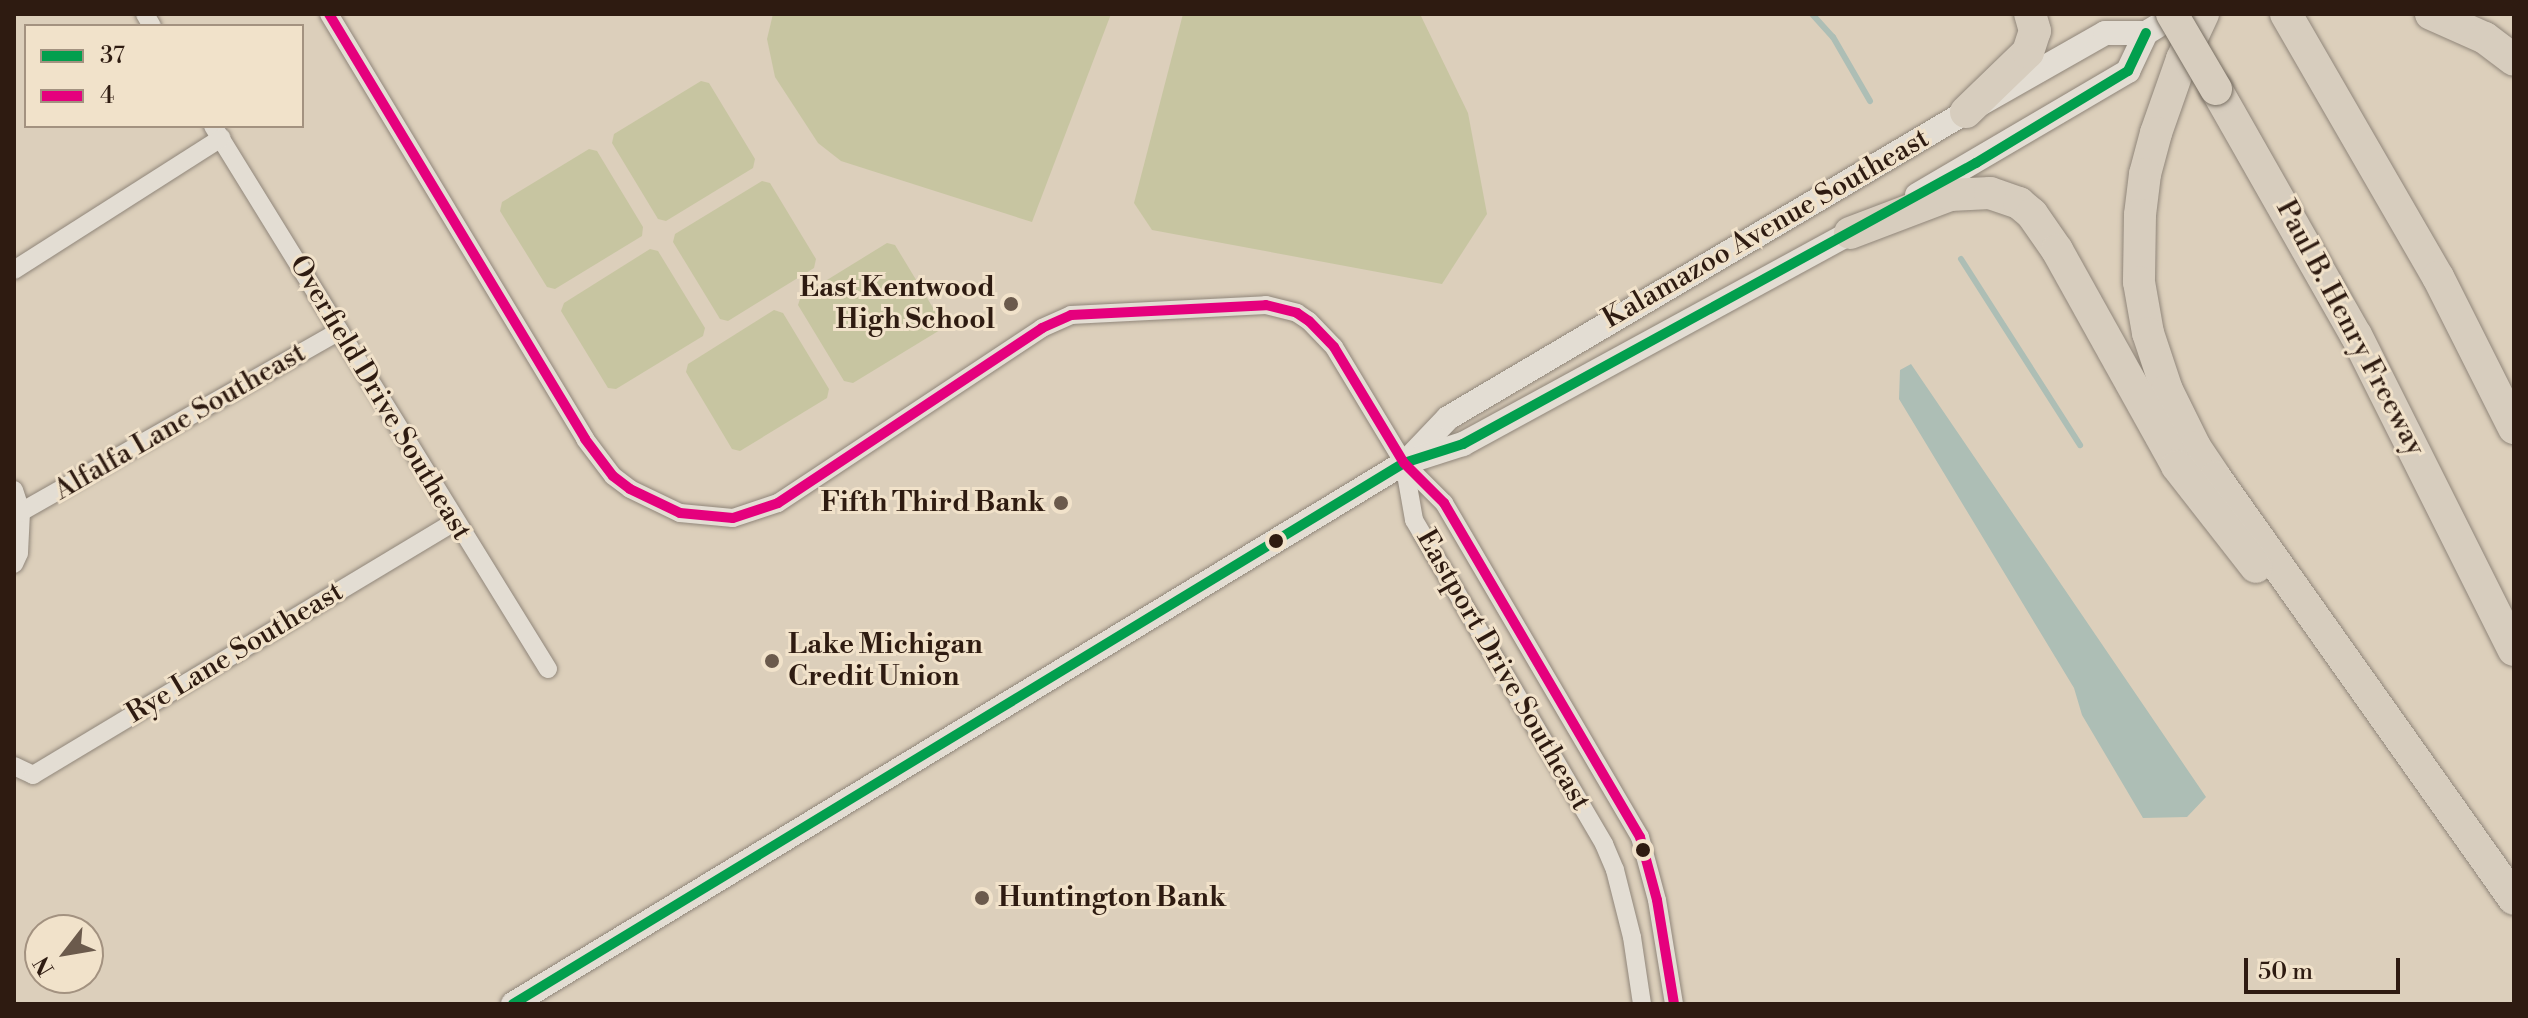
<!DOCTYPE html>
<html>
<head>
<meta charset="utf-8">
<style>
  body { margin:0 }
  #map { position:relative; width:2528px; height:1018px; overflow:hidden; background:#dccfbb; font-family:"Libre Bodoni",serif }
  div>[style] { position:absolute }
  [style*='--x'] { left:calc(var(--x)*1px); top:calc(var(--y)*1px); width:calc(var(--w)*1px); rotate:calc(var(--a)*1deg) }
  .green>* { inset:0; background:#c7c5a1 }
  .water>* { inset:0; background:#adbeb5 }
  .stream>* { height:6px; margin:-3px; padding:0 3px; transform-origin:3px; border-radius:3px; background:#adbeb5 }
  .roads { filter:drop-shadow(0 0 2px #90867a) drop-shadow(0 0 2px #90867a) }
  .minor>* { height:18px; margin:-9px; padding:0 9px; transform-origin:9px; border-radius:9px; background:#e3ddd3 }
  .secondary>* { height:24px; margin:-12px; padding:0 12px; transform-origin:12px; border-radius:12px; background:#e3ddd3 }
  .motorway>* { height:32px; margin:-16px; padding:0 16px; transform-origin:16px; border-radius:16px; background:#d7cdbe }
  .bridges { filter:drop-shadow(0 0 2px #776e62) drop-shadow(0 0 2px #776e62) }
  .motorway-bridge>* { height:32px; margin:-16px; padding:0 16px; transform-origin:16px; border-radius:16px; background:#d7cdbe }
  .bus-1>* { height:10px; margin:-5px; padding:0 5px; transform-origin:5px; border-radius:5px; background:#029f4e }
  .bus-2>* { height:10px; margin:-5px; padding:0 5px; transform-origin:5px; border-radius:5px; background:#e5007d }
  .dots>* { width:22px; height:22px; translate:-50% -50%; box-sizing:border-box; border:4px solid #f1e2ca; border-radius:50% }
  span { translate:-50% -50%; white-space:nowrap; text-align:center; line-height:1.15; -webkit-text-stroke:6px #f1e2ca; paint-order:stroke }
  .street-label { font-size:28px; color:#2e1b11 }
  .poi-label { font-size:28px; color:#2e1b11; font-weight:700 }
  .right { translate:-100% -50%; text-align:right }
  .left { translate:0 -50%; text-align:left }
  .frame { position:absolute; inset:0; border:16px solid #2e1b11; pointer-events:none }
  .legend { position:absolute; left:24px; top:24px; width:280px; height:104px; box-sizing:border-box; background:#f1e2ca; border:2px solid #a39280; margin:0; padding:10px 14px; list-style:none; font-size:24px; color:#2e1b11 }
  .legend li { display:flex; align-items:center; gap:16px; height:40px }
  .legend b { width:40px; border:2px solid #a39280 }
  .north { position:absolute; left:24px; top:914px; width:80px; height:80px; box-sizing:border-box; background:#f1e2ca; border:2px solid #a39280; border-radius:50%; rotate:239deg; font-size:22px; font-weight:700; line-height:32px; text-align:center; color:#2e1b11 }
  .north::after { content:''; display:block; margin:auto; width:28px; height:36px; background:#6b5a4c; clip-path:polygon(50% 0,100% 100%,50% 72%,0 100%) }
  .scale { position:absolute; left:2244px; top:958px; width:156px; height:36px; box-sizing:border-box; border:4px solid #2e1b11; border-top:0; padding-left:10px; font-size:24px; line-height:28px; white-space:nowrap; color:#2e1b11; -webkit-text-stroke:6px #f1e2ca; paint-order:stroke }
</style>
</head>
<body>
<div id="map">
  <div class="green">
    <div style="clip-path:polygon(773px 14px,1111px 14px,1032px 222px,841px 161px,818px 143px,775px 77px,767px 39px)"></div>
    <div style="clip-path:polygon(1183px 14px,1420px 14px,1468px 113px,1487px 214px,1442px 284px,1152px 230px,1134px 203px)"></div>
    <div style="clip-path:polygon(701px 81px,709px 83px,755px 159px,753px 168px,666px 221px,658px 219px,612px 143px,614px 134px)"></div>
    <div style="clip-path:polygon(589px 149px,597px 151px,643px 227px,642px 236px,555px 289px,547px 287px,500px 211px,502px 202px)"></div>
    <div style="clip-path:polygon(762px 181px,770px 183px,816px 259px,814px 268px,728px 321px,720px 319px,673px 242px,675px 234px)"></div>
    <div style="clip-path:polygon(887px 243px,895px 245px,941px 321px,940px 330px,853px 383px,844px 381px,798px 305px,801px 296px)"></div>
    <div style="clip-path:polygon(650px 249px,658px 251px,705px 328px,703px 336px,616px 389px,608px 388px,561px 311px,564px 303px)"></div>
    <div style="clip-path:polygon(774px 310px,783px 313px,829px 389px,827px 398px,740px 451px,732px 449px,686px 372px,688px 364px)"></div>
  </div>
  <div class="water">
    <div style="clip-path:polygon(1911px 364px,2206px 797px,2187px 817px,2143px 818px,2082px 715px,2074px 688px,1899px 399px,1900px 370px)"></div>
  </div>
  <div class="stream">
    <div style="--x:1812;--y:14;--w:31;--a:48"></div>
    <div style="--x:1833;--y:37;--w:74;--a:60"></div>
    <div style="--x:1961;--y:259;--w:221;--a:57.4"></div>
  </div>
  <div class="roads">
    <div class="minor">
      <div style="--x:145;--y:14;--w:14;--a:60"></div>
      <div style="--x:329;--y:14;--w:496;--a:58.9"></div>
      <div style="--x:585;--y:439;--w:46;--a:52.9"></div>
      <div style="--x:613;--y:476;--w:21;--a:37"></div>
      <div style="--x:630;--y:489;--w:55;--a:25.6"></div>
      <div style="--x:680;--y:513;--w:53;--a:5.4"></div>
      <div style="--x:733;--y:518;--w:47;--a:-18.4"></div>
      <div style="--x:778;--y:503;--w:317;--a:-33.5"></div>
      <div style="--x:1042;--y:328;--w:32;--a:-24"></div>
      <div style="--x:1071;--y:315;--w:195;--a:-2.9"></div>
      <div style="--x:1266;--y:305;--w:32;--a:14"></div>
      <div style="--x:1297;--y:313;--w:14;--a:34"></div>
      <div style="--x:1309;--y:321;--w:36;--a:46"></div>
      <div style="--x:1334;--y:347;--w:135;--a:58.9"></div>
      <div style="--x:1404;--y:463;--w:57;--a:45"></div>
      <div style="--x:1444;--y:503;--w:387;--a:59.6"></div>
      <div style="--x:1640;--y:837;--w:65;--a:74.9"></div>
      <div style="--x:1657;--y:900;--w:105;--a:80.7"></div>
      <div style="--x:213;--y:126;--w:638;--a:58.33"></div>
      <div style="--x:14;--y:270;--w:246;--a:-32.5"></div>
      <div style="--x:1404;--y:463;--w:58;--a:80"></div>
      <div style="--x:1414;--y:520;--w:376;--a:59.6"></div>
      <div style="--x:1604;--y:844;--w:28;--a:67"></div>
      <div style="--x:1615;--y:870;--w:69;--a:75.8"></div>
      <div style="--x:1632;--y:937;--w:68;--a:81.5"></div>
      <div style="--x:14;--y:490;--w:23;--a:72"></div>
      <div style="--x:21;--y:512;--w:41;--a:92.8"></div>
      <div style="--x:19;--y:553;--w:12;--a:114"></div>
      <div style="--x:21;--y:512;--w:366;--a:-29.6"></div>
      <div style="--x:14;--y:766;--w:21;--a:25"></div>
      <div style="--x:33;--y:775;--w:493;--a:-31"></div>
    </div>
    <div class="secondary">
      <div style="--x:1917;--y:195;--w:245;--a:-30.4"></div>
      <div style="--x:2128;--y:71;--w:42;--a:-64.7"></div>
      <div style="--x:1406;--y:462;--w:61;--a:-46.3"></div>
      <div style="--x:1448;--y:418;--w:602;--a:-30.57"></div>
      <div style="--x:1966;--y:112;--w:160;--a:-29.6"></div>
      <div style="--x:2105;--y:33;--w:41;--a:0"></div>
      <div style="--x:2146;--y:33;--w:12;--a:-31"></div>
      <div style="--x:513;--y:1004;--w:1042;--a:-31.27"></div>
      <div style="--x:1404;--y:463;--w:62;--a:-17.9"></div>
      <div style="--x:1463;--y:444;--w:457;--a:-28.6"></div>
    </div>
    <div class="motorway">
      <div style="--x:2203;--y:14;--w:50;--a:115"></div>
      <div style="--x:2182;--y:59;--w:78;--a:109.4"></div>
      <div style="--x:2156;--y:133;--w:42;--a:105"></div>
      <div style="--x:2145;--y:174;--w:41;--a:97"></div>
      <div style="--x:2140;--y:215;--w:67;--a:90.9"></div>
      <div style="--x:2139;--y:282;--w:52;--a:80"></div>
      <div style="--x:2148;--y:333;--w:60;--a:71.6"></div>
      <div style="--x:2167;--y:390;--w:64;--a:63.8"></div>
      <div style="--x:2195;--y:447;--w:36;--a:56"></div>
      <div style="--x:2215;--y:477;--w:517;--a:54.68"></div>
      <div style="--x:2286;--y:14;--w:304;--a:60"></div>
      <div style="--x:2438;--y:277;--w:169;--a:63.3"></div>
      <div style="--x:2431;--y:14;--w:59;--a:24"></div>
      <div style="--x:2485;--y:38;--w:36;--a:37"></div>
      <div style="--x:2216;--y:89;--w:283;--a:60.4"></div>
      <div style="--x:2356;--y:335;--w:352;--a:63.4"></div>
      <div style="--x:1966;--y:112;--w:86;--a:-44.1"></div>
      <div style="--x:2028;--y:52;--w:22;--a:-72"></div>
      <div style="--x:2035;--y:31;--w:18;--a:-106"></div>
      <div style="--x:1850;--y:233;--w:107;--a:-20.8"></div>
      <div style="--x:1950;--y:195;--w:40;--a:-2.9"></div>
      <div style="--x:1990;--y:193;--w:31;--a:19"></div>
      <div style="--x:2019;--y:203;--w:17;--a:40"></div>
      <div style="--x:2032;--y:214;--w:44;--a:55.2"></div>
      <div style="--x:2057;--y:250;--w:247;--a:60.9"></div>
      <div style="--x:2177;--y:466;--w:128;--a:52"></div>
    </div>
  </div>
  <div class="bridges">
    <div class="motorway-bridge">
      <div style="--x:2172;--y:14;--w:87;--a:59.6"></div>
    </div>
  </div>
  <div class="bus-1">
    <div style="--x:513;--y:1004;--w:1042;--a:-31.27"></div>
    <div style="--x:1404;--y:463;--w:62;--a:-17.9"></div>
    <div style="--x:1463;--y:444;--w:585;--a:-28.71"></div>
    <div style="--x:1976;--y:163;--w:178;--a:-31.2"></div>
    <div style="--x:2128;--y:71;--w:42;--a:-64.7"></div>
  </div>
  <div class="bus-2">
    <div style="--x:329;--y:14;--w:496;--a:58.9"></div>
    <div style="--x:585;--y:439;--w:46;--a:52.9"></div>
    <div style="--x:613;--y:476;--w:21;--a:37"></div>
    <div style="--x:630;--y:489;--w:55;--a:25.6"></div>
    <div style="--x:680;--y:513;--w:53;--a:5.4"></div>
    <div style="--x:733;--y:518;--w:47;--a:-18.4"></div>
    <div style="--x:778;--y:503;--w:317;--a:-33.5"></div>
    <div style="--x:1042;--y:328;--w:32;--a:-24"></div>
    <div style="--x:1071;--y:315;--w:195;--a:-2.9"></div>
    <div style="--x:1266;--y:305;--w:32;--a:14"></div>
    <div style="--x:1297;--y:313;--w:14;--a:34"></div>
    <div style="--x:1309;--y:321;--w:36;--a:46"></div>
    <div style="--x:1334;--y:347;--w:135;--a:58.9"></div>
    <div style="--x:1404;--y:463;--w:57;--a:45"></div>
    <div style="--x:1444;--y:503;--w:387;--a:59.6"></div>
    <div style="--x:1640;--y:837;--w:65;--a:74.9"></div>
    <div style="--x:1657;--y:900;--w:105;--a:80.7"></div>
  </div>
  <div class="dots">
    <div style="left:1011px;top:304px;background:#6b5a4c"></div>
    <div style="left:1061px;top:503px;background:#6b5a4c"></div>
    <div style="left:1276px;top:541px;background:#2e1b11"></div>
    <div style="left:772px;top:661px;background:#6b5a4c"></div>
    <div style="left:1643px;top:850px;background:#2e1b11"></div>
    <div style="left:982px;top:898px;background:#6b5a4c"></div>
  </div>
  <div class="street-label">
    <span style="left:1766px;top:229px;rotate:-30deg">Kalamazoo Avenue Southeast</span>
    <span style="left:2350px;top:328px;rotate:62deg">Paul B. Henry Freeway</span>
    <span style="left:380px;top:398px;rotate:59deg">Overfield Drive Southeast</span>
    <span style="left:180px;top:422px;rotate:-30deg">Alfalfa Lane Southeast</span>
    <span style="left:235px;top:653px;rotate:-31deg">Rye Lane Southeast</span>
    <span style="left:1503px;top:670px;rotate:60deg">Eastport Drive Southeast</span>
  </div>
  <div class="poi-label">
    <span class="right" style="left:995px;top:304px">East Kentwood<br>High School</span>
    <span class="right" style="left:1045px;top:503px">Fifth Third Bank</span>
    <span class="left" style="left:788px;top:661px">Lake Michigan<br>Credit Union</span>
    <span class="left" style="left:998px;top:898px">Huntington Bank</span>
  </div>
  <div class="frame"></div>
  <ul class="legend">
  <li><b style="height:10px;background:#029f4e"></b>37</li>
  <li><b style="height:10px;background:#e5007d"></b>4</li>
  </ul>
  <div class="north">N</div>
  <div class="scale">50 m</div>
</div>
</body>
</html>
